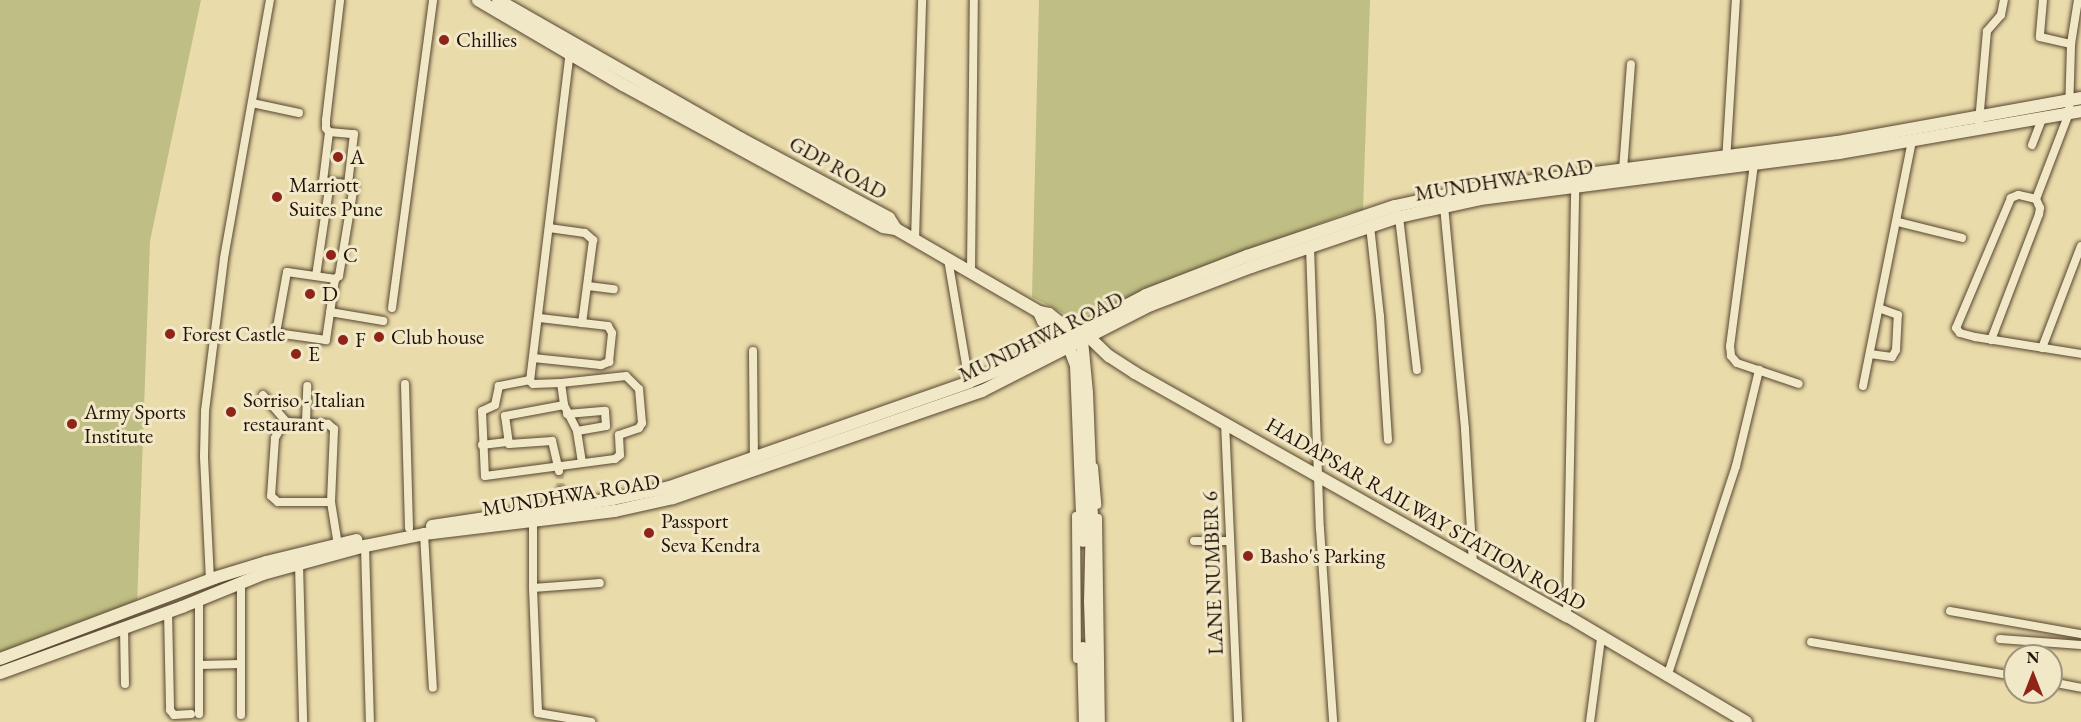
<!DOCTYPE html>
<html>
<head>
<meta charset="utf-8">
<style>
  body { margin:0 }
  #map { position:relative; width:2081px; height:722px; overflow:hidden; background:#eadbaa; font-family:"EB Garamond",serif }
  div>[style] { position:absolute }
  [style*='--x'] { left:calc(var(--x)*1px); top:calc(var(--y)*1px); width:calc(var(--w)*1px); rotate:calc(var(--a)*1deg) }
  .green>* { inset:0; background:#bfbe84 }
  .street-tunnel>* { height:8px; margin-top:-4px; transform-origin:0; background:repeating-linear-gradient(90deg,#ccbd92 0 8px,transparent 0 12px) }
  .roads { filter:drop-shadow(0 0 2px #564531) drop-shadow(0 0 2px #564531) }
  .street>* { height:8px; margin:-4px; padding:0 4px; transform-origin:4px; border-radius:4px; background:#f1e8c8 }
  .secondary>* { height:12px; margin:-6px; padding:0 6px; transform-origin:6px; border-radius:6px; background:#f1e8c8 }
  .dots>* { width:16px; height:16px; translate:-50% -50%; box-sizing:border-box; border:3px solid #f1e8c8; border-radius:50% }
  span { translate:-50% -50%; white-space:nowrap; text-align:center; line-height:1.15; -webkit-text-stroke:6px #f1e8c8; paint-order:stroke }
  .poi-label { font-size:21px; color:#241309 }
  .left { translate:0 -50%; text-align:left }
  .street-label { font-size:21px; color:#241309 }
  .north { position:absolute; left:2003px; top:644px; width:60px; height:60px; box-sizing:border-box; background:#f1e8c8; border:2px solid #9f937c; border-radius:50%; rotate:0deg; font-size:16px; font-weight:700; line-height:24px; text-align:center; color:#241309 }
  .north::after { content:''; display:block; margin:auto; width:21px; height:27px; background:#8f2418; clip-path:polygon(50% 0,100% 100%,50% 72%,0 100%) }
</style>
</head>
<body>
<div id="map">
  <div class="green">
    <div style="clip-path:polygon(0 0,201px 0,150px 241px,137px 606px,0 652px)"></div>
    <div style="clip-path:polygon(1039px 0,1370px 0,1363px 210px,1342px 215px,1075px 319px,1032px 297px)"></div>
  </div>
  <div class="street-tunnel">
    <div style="--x:559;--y:471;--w:20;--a:84"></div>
  </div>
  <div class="roads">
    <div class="street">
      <div style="--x:2043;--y:0;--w:37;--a:95"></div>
      <div style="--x:2040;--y:37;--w:32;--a:13"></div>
      <div style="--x:252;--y:103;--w:48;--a:12"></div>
      <div style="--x:1979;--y:122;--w:91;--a:-85"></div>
      <div style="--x:1987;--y:31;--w:21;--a:-49"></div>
      <div style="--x:2001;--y:15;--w:15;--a:-79"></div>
      <div style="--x:329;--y:132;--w:25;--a:5"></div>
      <div style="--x:354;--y:134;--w:50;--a:96.8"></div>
      <div style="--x:2032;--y:145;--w:30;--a:-69"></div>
      <div style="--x:1726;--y:162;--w:162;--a:-86.5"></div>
      <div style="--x:1754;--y:164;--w:184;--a:97.5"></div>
      <div style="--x:1730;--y:346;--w:10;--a:84"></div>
      <div style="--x:1731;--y:356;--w:9;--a:49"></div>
      <div style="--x:1737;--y:363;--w:65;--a:18.7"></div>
      <div style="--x:1623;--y:170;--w:106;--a:-85.7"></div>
      <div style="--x:2036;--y:199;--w:92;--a:-69"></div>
      <div style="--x:2069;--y:113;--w:69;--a:-88.3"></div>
      <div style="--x:2071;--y:44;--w:45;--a:-81"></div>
      <div style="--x:1444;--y:206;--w:224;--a:84.6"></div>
      <div style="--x:1465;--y:429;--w:135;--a:86.6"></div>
      <div style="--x:1399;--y:217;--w:154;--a:83.3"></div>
      <div style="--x:1898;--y:222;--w:66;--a:14"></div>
      <div style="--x:1370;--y:226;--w:91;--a:83.7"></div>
      <div style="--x:1380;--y:316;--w:124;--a:86.3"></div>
      <div style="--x:549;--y:228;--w:36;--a:8"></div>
      <div style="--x:585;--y:233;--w:11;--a:41"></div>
      <div style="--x:593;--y:240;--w:84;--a:97.5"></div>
      <div style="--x:915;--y:240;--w:240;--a:-88.3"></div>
      <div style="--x:1310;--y:247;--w:282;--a:88"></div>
      <div style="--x:1320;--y:529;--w:193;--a:86.1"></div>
      <div style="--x:948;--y:259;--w:125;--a:80.3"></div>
      <div style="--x:287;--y:272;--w:49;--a:8.3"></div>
      <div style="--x:335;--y:279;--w:62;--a:98.4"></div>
      <div style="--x:326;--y:340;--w:50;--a:-172"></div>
      <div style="--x:276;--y:333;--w:62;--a:-79.8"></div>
      <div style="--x:971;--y:272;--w:272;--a:-89.4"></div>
      <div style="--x:316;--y:276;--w:95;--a:-81.5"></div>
      <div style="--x:335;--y:279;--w:5;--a:-37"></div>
      <div style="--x:339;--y:276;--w:92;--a:-80.6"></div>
      <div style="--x:354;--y:185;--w:31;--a:-173"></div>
      <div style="--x:323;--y:181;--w:49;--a:-83"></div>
      <div style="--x:329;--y:132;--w:5;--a:-127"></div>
      <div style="--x:326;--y:128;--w:8;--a:-90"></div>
      <div style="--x:326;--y:120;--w:121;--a:-83.3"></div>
      <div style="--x:588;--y:286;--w:26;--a:7"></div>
      <div style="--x:392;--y:308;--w:311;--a:-82.4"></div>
      <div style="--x:330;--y:312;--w:54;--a:9.6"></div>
      <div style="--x:1991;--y:340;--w:135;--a:-69.1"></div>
      <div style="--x:2039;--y:214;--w:6;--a:-81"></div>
      <div style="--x:2040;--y:208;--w:10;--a:-114"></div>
      <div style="--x:2036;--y:199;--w:18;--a:-167"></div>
      <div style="--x:2018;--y:195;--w:8;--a:157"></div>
      <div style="--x:2011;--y:198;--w:141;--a:112.9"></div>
      <div style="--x:1956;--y:328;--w:6;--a:51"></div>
      <div style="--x:1960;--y:333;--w:16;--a:15"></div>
      <div style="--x:1975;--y:337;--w:107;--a:9.1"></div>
      <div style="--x:2042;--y:348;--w:109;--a:-69.1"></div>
      <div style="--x:753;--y:351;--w:106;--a:89.5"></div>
      <div style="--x:1870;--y:354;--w:22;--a:8"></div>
      <div style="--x:1892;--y:357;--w:8;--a:-60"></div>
      <div style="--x:1896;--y:350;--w:35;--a:-87"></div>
      <div style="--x:1898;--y:315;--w:20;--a:-160"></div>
      <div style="--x:533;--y:358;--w:68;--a:5.9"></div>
      <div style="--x:601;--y:365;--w:9;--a:-21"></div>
      <div style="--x:609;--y:362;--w:29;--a:-84"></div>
      <div style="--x:612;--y:333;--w:8;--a:-120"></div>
      <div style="--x:608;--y:326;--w:69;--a:-173.4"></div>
      <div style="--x:530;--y:380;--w:32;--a:169"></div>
      <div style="--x:499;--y:386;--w:19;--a:102"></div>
      <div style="--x:495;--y:405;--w:14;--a:155"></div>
      <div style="--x:482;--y:411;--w:65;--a:87.4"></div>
      <div style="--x:485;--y:476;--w:131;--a:-7.5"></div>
      <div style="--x:615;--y:459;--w:6;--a:-39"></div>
      <div style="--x:620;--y:455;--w:20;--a:-93"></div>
      <div style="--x:619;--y:435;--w:21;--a:-19"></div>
      <div style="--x:639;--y:428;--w:6;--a:-59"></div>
      <div style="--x:642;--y:423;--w:34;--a:-95"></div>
      <div style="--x:639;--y:389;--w:18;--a:-135"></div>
      <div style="--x:626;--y:376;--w:65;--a:173.9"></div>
      <div style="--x:561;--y:383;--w:28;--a:178"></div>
      <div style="--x:533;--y:384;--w:4;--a:-135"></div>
      <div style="--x:530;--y:381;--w:332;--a:-83.1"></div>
      <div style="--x:561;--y:383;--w:22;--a:82"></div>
      <div style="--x:564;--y:405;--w:29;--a:63"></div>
      <div style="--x:577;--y:431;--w:31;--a:81"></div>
      <div style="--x:405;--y:384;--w:144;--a:88.4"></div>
      <div style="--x:1863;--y:386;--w:251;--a:-78.7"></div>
      <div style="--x:263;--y:395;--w:37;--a:49"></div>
      <div style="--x:567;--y:414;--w:38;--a:-5"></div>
      <div style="--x:605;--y:411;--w:15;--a:86"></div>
      <div style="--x:606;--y:426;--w:29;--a:170"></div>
      <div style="--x:1225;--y:422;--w:300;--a:87.5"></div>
      <div style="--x:306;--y:423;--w:37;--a:-88"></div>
      <div style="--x:482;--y:445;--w:25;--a:-7"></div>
      <div style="--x:1094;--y:467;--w:38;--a:85"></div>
      <div style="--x:559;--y:471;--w:31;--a:-103"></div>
      <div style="--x:552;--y:441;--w:43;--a:176"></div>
      <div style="--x:509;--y:444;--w:28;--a:-98"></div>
      <div style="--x:505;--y:416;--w:60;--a:-10.6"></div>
      <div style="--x:561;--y:491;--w:16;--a:83"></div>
      <div style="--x:331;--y:502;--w:73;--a:-87.6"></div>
      <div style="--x:334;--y:429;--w:8;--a:-140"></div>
      <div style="--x:328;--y:424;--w:40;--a:-177.1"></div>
      <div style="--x:288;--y:422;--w:7;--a:153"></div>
      <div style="--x:282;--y:425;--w:15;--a:118"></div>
      <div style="--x:275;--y:438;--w:58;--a:93.9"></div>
      <div style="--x:271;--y:496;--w:9;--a:41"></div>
      <div style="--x:278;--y:502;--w:53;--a:0"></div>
      <div style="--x:331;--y:502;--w:44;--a:80.8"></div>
      <div style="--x:533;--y:516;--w:72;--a:90"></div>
      <div style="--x:533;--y:588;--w:125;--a:87.7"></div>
      <div style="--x:538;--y:713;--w:54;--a:9.6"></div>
      <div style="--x:1076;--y:516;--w:143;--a:89.6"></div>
      <div style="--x:1098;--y:518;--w:204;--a:89.2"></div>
      <div style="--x:424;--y:534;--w:154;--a:86.7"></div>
      <div style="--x:1194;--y:541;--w:35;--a:0"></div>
      <div style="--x:365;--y:546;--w:175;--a:88.4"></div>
      <div style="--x:299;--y:564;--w:158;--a:88.5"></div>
      <div style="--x:210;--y:580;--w:124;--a:-92.8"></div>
      <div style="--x:204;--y:456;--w:45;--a:-88.7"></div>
      <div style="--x:205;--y:411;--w:154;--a:-82.9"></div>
      <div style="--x:224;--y:258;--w:262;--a:-79.9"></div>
      <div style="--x:533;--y:588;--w:67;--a:-4.3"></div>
      <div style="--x:168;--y:611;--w:99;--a:88.8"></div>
      <div style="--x:170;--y:710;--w:6;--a:51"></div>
      <div style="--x:174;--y:715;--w:17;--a:-3"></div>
      <div style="--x:1950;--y:611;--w:133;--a:10"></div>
      <div style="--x:1567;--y:616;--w:427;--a:-88.9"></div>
      <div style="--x:124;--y:627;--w:57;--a:89"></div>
      <div style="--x:2000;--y:639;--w:81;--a:4.2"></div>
      <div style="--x:1811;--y:642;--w:207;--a:9.5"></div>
      <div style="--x:199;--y:665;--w:42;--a:-1.4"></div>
      <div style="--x:1667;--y:677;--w:222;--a:-71.9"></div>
      <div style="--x:1736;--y:466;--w:99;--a:-76.5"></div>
      <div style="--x:2051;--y:682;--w:31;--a:11"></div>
      <div style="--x:199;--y:714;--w:114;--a:-90"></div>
      <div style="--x:241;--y:715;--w:133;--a:-90"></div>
      <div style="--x:1590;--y:722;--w:85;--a:-82.5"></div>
    </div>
    <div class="secondary">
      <div style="--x:478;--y:0;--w:168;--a:30.4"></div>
      <div style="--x:623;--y:85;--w:296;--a:28.6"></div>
      <div style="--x:883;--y:227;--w:13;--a:9"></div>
      <div style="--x:896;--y:229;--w:165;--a:30.1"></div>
      <div style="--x:1039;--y:312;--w:10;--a:11"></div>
      <div style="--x:1049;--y:314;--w:42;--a:38.2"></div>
      <div style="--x:1082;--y:340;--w:53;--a:84.6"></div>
      <div style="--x:1087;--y:393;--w:122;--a:87.7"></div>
      <div style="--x:1092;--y:515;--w:86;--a:91.3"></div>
      <div style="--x:1090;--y:601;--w:121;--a:88.1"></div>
      <div style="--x:498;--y:0;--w:279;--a:29.7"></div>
      <div style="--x:740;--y:138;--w:169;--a:28.2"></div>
      <div style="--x:889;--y:218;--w:13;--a:58"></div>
      <div style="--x:1039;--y:312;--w:10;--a:66"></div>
      <div style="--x:1043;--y:321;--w:37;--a:45"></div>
      <div style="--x:1069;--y:347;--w:19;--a:69"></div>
      <div style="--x:1076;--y:365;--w:176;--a:87.7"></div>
      <div style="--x:1089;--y:337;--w:28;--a:44"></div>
      <div style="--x:1109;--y:356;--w:31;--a:33"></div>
      <div style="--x:1135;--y:373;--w:496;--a:29.4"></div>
      <div style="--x:1567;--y:616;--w:208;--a:30.6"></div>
      <div style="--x:432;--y:526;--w:183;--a:-8.5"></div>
      <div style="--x:613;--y:499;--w:58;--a:-11.9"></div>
      <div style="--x:670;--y:487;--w:317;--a:-19.3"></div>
      <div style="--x:969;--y:382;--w:53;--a:-22.2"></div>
      <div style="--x:1018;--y:362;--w:144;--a:-27.6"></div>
      <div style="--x:1146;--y:295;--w:108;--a:-21.1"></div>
      <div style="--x:1247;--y:256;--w:156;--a:-18.7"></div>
      <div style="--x:1395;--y:206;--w:85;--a:-12.2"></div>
      <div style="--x:1478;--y:188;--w:362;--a:-7.3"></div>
      <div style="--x:1837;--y:142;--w:248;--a:-10.2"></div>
      <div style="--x:1083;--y:648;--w:74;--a:88.5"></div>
      <div style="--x:0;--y:659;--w:229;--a:-20.7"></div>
      <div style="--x:214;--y:578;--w:54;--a:-17.1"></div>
      <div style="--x:266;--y:562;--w:93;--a:-13.7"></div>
      <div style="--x:0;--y:673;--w:194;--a:-19.9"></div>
      <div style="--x:182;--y:607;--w:87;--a:-22.2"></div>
      <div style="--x:263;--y:574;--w:106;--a:-15.4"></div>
      <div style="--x:365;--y:546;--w:60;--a:-11.5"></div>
      <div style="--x:424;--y:534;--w:192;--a:-6.9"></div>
      <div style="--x:615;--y:511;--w:59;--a:-12.6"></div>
      <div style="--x:673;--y:498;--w:327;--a:-19.1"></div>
      <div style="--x:982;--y:391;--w:190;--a:-27"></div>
      <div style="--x:1151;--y:305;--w:107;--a:-20.8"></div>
      <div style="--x:1251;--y:267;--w:156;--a:-18.7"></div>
      <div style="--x:1399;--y:217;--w:83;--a:-12.5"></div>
      <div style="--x:1480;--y:199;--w:362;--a:-7.3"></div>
      <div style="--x:1839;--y:153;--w:246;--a:-9.8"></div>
    </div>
  </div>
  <div class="dots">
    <div style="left:444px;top:40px;background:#8f2418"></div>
    <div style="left:338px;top:157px;background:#8f2418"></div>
    <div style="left:277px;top:197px;background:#8f2418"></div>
    <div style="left:331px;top:255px;background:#8f2418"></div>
    <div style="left:310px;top:294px;background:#8f2418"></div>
    <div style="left:170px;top:334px;background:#8f2418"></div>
    <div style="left:379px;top:337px;background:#8f2418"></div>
    <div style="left:343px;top:340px;background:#8f2418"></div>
    <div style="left:296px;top:354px;background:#8f2418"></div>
    <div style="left:231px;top:412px;background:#8f2418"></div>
    <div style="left:72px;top:424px;background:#8f2418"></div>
    <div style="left:649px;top:533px;background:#8f2418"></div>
    <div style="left:1248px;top:556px;background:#8f2418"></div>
  </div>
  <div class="poi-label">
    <span class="left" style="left:456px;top:40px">Chillies</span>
    <span class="left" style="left:350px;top:157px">A</span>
    <span class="left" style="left:289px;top:197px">Marriott<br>Suites Pune</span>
    <span class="left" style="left:343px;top:255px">C</span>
    <span class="left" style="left:322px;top:294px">D</span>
    <span class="left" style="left:182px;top:334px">Forest Castle</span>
    <span class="left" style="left:391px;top:337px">Club house</span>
    <span class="left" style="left:355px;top:340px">F</span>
    <span class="left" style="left:308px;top:354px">E</span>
    <span class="left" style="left:243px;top:412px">Sorriso - Italian<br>restaurant</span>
    <span class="left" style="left:84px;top:424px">Army Sports<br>Institute</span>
    <span class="left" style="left:661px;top:533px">Passport<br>Seva Kendra</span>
    <span class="left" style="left:1260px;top:556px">Basho's Parking</span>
  </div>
  <div class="street-label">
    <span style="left:838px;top:168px;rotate:29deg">GDP ROAD</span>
    <span style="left:1504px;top:180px;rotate:-9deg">MUNDHWA ROAD</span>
    <span style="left:1041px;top:337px;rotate:-26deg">MUNDHWA ROAD</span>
    <span style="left:571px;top:495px;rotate:-9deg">MUNDHWA ROAD</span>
    <span style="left:1426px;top:514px;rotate:30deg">HADAPSAR RAILWAY STATION ROAD</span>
    <span style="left:1213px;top:573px;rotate:-92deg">LANE NUMBER 6</span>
  </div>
  <div class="north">N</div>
</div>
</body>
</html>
